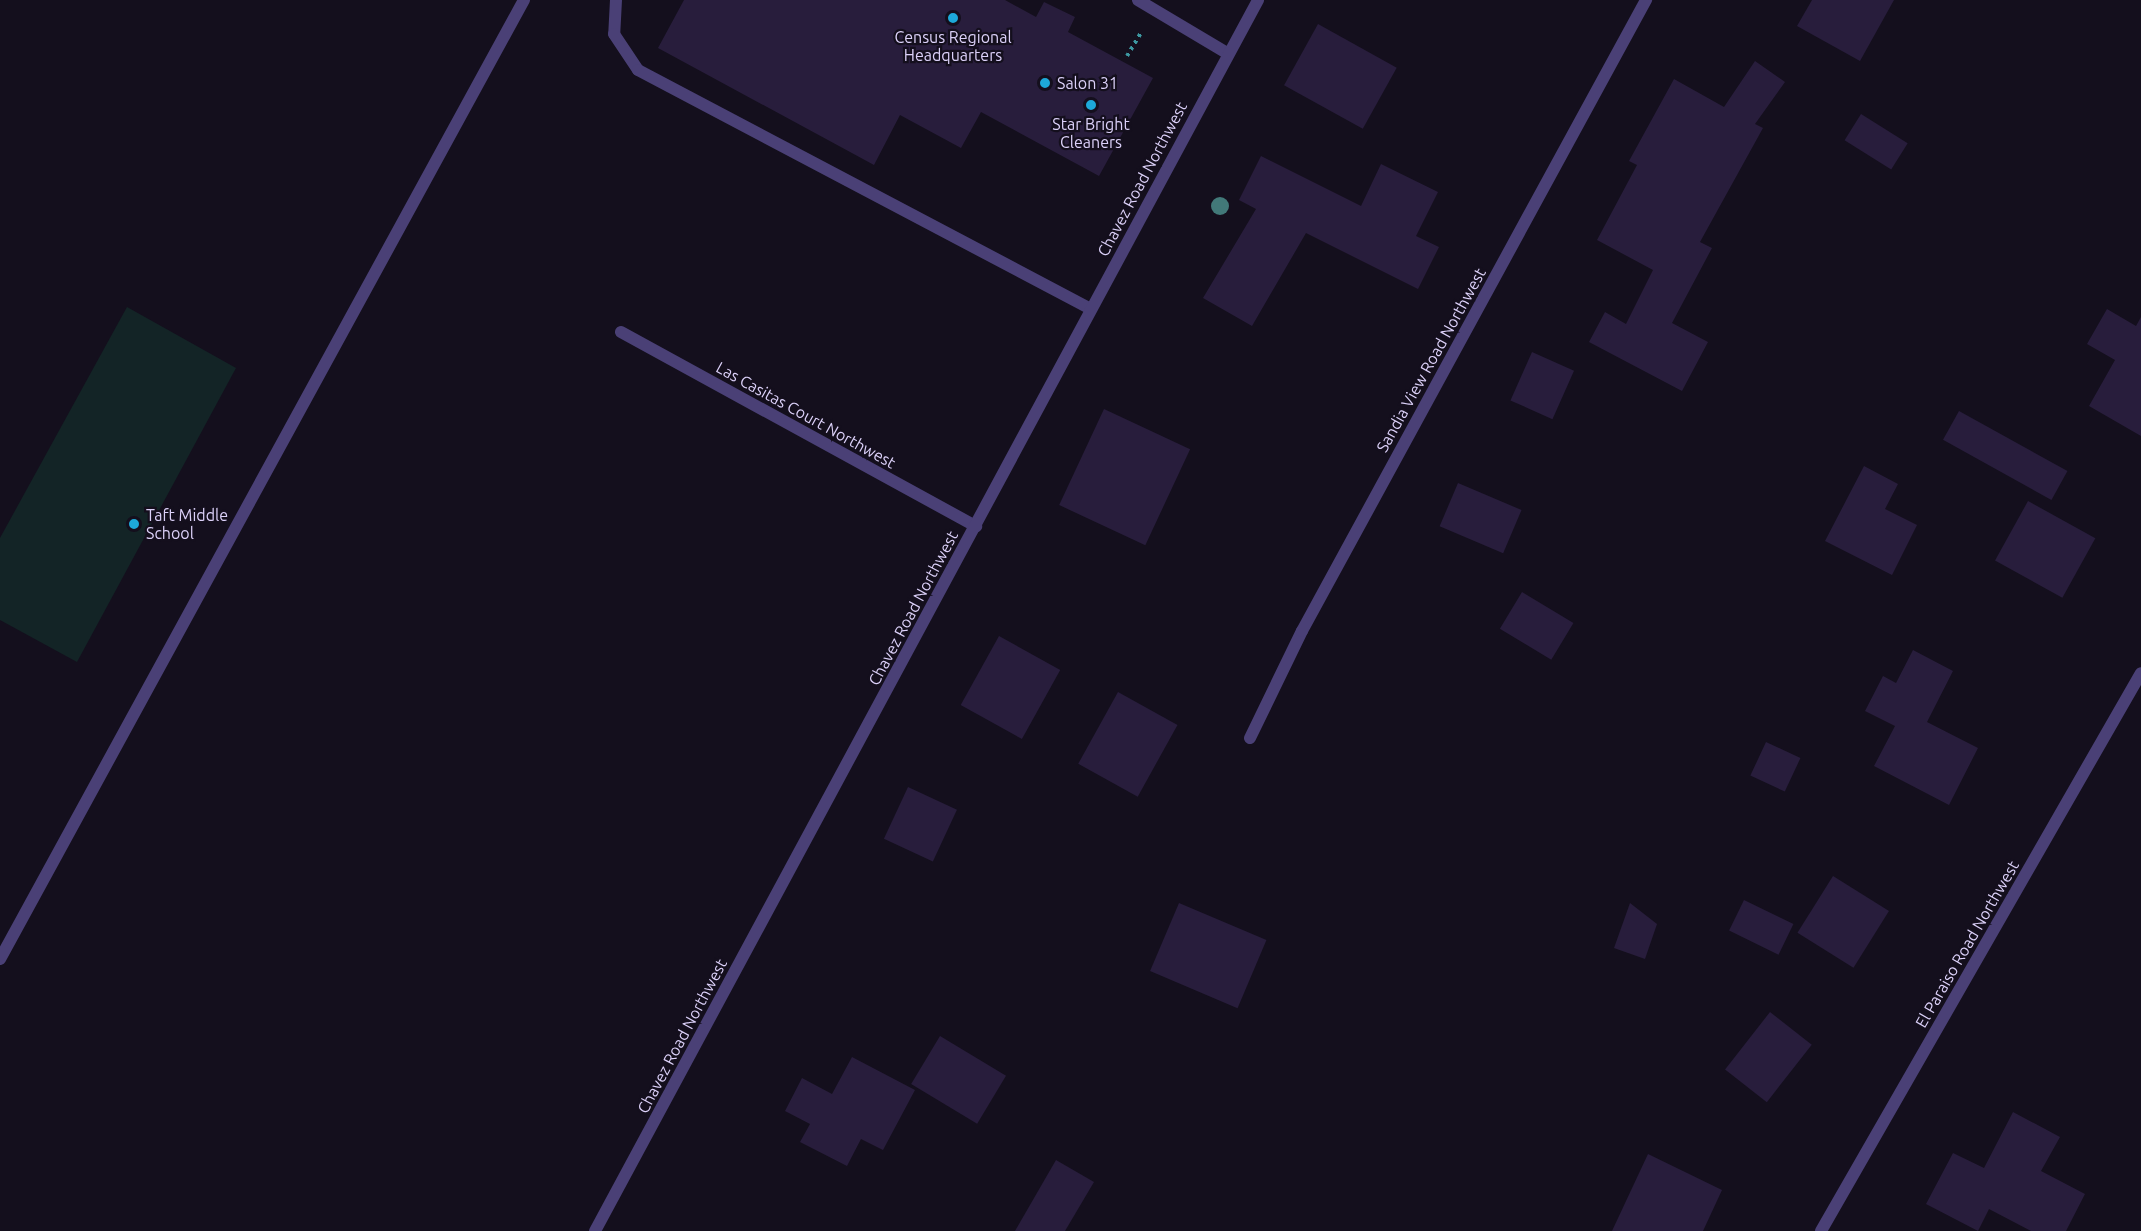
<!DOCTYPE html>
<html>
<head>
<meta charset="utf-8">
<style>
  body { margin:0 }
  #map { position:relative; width:2141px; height:1231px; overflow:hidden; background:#140f1d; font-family:Ubuntu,sans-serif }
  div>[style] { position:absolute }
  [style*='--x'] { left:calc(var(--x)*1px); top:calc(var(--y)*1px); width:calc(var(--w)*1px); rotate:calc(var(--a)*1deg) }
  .green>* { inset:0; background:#132426 }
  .building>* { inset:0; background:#281d3c; transform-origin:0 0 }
  .path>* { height:4px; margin-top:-2px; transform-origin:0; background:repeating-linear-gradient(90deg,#3d98a1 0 3px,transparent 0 7.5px) }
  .service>* { height:12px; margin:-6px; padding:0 6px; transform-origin:6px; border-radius:6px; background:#4a4076 }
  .minor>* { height:12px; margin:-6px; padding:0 6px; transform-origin:6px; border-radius:6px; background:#4a4076 }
  .tertiary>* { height:12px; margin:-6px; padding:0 6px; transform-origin:6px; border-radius:6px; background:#4a4076 }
  .trees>* { width:18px; height:18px; margin:-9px; border-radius:50%; background:#427979 }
  .dots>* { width:16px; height:16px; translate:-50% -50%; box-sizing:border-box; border:3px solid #140f1d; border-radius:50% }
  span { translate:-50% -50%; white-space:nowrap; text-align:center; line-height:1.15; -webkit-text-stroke:4.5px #140f1d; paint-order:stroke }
  .poi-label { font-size:16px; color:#dcd1f9 }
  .left { translate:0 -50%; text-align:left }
  .street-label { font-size:16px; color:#dcd1f9 }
</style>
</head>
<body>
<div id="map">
  <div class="green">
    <div style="clip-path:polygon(127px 307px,236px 368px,77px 662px,0 620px,0 538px)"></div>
  </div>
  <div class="building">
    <div style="clip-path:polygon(684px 0,1005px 0,1036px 17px,1044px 2px,1075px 17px,1068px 32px,1153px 78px,1099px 176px,981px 112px,961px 148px,900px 115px,874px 165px,658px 48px)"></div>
    <div style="clip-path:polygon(1812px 0,1894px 0,1860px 61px,1797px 26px)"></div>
    <div style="left:1318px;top:24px;width:90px;height:70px;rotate:29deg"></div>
    <div style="clip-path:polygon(1755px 61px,1785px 82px,1755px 124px,1763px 128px,1700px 242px,1712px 248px,1672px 323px,1708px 342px,1682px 391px,1589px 342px,1605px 312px,1626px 324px,1653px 270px,1597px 240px,1637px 165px,1629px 161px,1674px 79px,1724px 107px)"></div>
    <div style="left:1861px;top:114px;width:55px;height:31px;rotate:32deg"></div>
    <div style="clip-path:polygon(1261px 156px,1361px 206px,1381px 164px,1438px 192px,1416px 236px,1439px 247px,1418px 289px,1306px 233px,1252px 326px,1203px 298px,1256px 209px,1239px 200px)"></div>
    <div style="clip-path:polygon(2107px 309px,2136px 326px,2141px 317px,2141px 436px,2089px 406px,2115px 360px,2087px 344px)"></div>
    <div style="left:1532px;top:352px;width:46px;height:53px;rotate:24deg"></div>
    <div style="left:1104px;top:409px;width:95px;height:106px;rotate:25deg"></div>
    <div style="left:1959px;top:411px;width:124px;height:33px;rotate:29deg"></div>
    <div style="clip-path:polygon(1864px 466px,1898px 484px,1885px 509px,1917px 525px,1892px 575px,1825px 541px)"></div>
    <div style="left:1458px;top:483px;width:69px;height:47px;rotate:23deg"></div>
    <div style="left:2028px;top:501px;width:77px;height:68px;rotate:29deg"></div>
    <div style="left:1522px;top:592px;width:60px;height:43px;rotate:31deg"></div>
    <div style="left:999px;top:636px;width:70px;height:79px;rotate:29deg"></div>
    <div style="clip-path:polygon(1913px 650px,1953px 671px,1927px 722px,1978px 748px,1949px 805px,1874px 766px,1895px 726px,1865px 711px,1883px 676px,1896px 683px)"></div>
    <div style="left:1118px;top:692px;width:68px;height:82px;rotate:29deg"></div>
    <div style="left:1766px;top:742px;width:38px;height:37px;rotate:25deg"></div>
    <div style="left:908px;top:787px;width:54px;height:57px;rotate:25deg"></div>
    <div style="left:1833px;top:876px;width:66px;height:67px;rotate:32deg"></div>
    <div style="left:1744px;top:900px;width:55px;height:34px;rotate:26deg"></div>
    <div style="left:1179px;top:903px;width:95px;height:74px;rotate:23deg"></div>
    <div style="clip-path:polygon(1630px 903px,1657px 924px,1645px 959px,1614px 948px)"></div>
    <div style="left:1770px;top:1012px;width:53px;height:73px;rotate:38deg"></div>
    <div style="left:940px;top:1036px;width:77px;height:56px;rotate:31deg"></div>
    <div style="clip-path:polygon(852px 1057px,915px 1090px,883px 1150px,861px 1139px,847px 1166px,800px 1142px,810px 1124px,785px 1111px,802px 1078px,832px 1094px)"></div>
    <div style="clip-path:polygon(2013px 1112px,2060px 1137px,2041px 1171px,2085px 1194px,2066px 1231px,2031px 1231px,1989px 1209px,1978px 1231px,1926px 1204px,1953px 1153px,1984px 1168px)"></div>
    <div style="clip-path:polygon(1648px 1154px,1722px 1190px,1703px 1231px,1612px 1231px)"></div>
    <div style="clip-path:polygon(1056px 1160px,1094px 1182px,1065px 1231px,1015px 1231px)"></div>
  </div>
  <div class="path">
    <div style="--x:1127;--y:56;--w:29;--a:-59"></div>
  </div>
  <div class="service">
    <div style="--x:616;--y:0;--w:34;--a:93"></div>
    <div style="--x:614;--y:34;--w:43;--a:56.3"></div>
    <div style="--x:638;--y:70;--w:512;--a:27.82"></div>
    <div style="--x:1138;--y:0;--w:104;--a:30.8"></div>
    <div style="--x:0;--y:959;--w:1093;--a:-61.35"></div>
  </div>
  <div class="minor">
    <div style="--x:621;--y:332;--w:405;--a:28.7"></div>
    <div style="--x:1250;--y:738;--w:119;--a:-64.1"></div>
    <div style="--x:1302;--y:631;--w:719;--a:-61.4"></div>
    <div style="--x:1821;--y:1231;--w:643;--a:-60.17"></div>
  </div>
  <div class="tertiary">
    <div style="--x:595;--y:1231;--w:1398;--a:-61.69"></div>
  </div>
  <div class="trees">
    <div style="left:1220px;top:206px"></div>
  </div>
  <div class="dots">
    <div style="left:953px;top:18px;background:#1da9d9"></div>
    <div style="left:1045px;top:83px;background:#1da9d9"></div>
    <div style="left:1091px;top:105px;background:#1da9d9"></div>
    <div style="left:134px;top:524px;background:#1da9d9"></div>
  </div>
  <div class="poi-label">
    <span style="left:953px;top:46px">Census Regional<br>Headquarters</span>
    <span class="left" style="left:1057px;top:83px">Salon 31</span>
    <span style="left:1091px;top:133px">Star Bright<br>Cleaners</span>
    <span class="left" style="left:146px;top:524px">Taft Middle<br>School</span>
  </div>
  <div class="street-label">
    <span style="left:1142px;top:179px;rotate:-62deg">Chavez Road Northwest</span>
    <span style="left:1431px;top:360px;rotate:-61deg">Sandia View Road Northwest</span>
    <span style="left:806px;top:415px;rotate:29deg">Las Casitas Court Northwest</span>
    <span style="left:913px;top:608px;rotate:-62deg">Chavez Road Northwest</span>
    <span style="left:1967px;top:944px;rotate:-60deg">El Paraiso Road Northwest</span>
    <span style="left:682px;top:1036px;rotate:-62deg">Chavez Road Northwest</span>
  </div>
</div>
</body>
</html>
